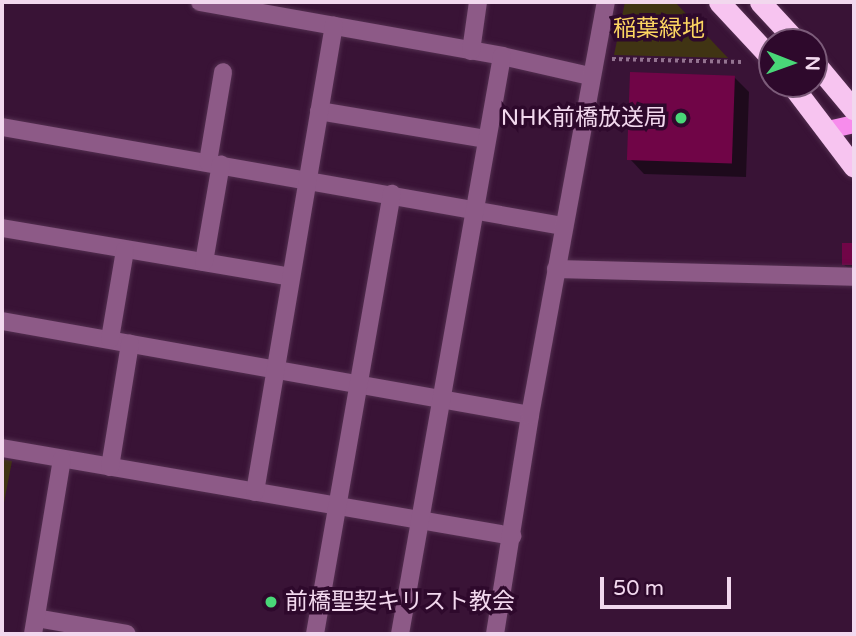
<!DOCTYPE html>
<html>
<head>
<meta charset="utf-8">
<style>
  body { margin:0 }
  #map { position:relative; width:856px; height:636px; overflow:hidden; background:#391336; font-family:"Varela Round","Noto Sans JP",sans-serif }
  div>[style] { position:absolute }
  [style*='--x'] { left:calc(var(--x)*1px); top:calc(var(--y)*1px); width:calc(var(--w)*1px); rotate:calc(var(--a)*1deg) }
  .green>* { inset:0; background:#403413 }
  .shadow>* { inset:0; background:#0007 }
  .building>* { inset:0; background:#700547; transform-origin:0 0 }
  .path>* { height:3.5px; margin-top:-1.75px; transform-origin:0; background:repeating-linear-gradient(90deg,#937390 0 3.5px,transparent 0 7px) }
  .roads { filter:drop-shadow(0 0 2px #532f50) drop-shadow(0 0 2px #532f50) }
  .minor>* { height:18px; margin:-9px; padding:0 9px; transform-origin:9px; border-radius:9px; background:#8d5a87 }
  .major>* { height:18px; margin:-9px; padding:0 9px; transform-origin:9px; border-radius:9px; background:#f78cec }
  .highway>* { height:21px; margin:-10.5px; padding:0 10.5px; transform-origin:10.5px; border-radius:10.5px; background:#f7c4f0 }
  .dots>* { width:19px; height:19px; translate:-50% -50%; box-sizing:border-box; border:4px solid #2e092c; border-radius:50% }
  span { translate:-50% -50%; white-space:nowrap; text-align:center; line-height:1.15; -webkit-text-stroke:7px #2e092c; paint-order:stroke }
  .park-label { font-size:23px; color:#fcd561 }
  .poi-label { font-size:23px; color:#f2d8ee }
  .right { translate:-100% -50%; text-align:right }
  .left { translate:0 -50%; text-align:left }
  .frame { position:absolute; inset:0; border:4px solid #f2d8ee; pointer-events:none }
  .north { position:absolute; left:758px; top:28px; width:70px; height:70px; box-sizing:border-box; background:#2e092c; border:2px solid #7c5c7a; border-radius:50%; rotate:91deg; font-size:19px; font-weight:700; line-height:28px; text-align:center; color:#f2d8ee }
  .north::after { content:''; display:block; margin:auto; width:24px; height:32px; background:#49d778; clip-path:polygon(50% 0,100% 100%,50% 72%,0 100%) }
  .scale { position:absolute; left:600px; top:577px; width:131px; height:32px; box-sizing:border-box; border:4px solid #f2d8ee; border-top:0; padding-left:9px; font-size:21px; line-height:24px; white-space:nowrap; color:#f2d8ee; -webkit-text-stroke:5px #2e092c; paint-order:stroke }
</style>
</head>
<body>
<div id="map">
  <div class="green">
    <div style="clip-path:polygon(625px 2px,675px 2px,728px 58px,614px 55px)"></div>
    <div style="clip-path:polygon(2px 459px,12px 461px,2px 513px)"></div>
  </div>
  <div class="shadow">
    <div style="clip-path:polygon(734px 77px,749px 92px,746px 177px,644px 174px,630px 159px)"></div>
    <div style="clip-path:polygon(844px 244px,854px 244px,854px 272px,844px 265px)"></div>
  </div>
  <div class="building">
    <div style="left:630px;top:72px;width:105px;height:88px;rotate:2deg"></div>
    <div style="left:842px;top:243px;width:12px;height:22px"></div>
  </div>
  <div class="path">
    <div style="--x:612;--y:59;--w:130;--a:1.3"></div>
  </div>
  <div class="roads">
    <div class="minor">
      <div style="--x:200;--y:2;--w:307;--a:10.1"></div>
      <div style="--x:502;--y:56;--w:90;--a:12.8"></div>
      <div style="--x:471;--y:51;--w:49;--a:-81.9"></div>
      <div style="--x:319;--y:111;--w:170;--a:9.5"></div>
      <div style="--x:2;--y:127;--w:570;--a:10.01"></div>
      <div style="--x:208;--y:162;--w:91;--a:-80.5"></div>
      <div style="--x:2;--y:228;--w:293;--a:9.6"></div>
      <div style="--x:204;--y:262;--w:99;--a:-80.2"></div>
      <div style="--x:556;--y:269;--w:298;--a:1.5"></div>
      <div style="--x:2;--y:321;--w:536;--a:10.09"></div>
      <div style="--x:110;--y:339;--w:90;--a:-80.4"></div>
      <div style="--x:2;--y:448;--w:518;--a:9.79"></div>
      <div style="--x:110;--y:467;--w:125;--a:-80.8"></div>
      <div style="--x:255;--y:492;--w:473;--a:-80.4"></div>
      <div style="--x:36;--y:618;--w:92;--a:10"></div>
      <div style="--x:33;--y:634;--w:177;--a:-80.6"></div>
      <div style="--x:315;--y:634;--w:447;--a:-80.1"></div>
      <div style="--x:400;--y:634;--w:587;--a:-79.99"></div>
      <div style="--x:495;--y:634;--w:222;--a:-80.9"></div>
      <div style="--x:530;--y:415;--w:420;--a:-79.6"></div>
    </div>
    <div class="major">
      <div style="--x:828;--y:130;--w:27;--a:-13"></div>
    </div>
    <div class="highway">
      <div style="--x:719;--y:2;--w:78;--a:47.1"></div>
      <div style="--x:760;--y:2;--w:54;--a:47.2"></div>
      <div style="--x:814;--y:62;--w:62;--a:50.2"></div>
      <div style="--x:791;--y:84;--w:104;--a:52.8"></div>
    </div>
  </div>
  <div class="dots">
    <div style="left:681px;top:118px;background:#49d778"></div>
    <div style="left:271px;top:602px;background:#49d778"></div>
  </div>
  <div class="park-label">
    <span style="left:659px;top:29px">稲葉緑地</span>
  </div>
  <div class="poi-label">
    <span class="right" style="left:667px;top:118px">NHK前橋放送局</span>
    <span class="left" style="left:285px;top:602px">前橋聖契キリスト教会</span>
  </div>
  <div class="frame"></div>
  <div class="north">N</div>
  <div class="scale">50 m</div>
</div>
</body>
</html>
